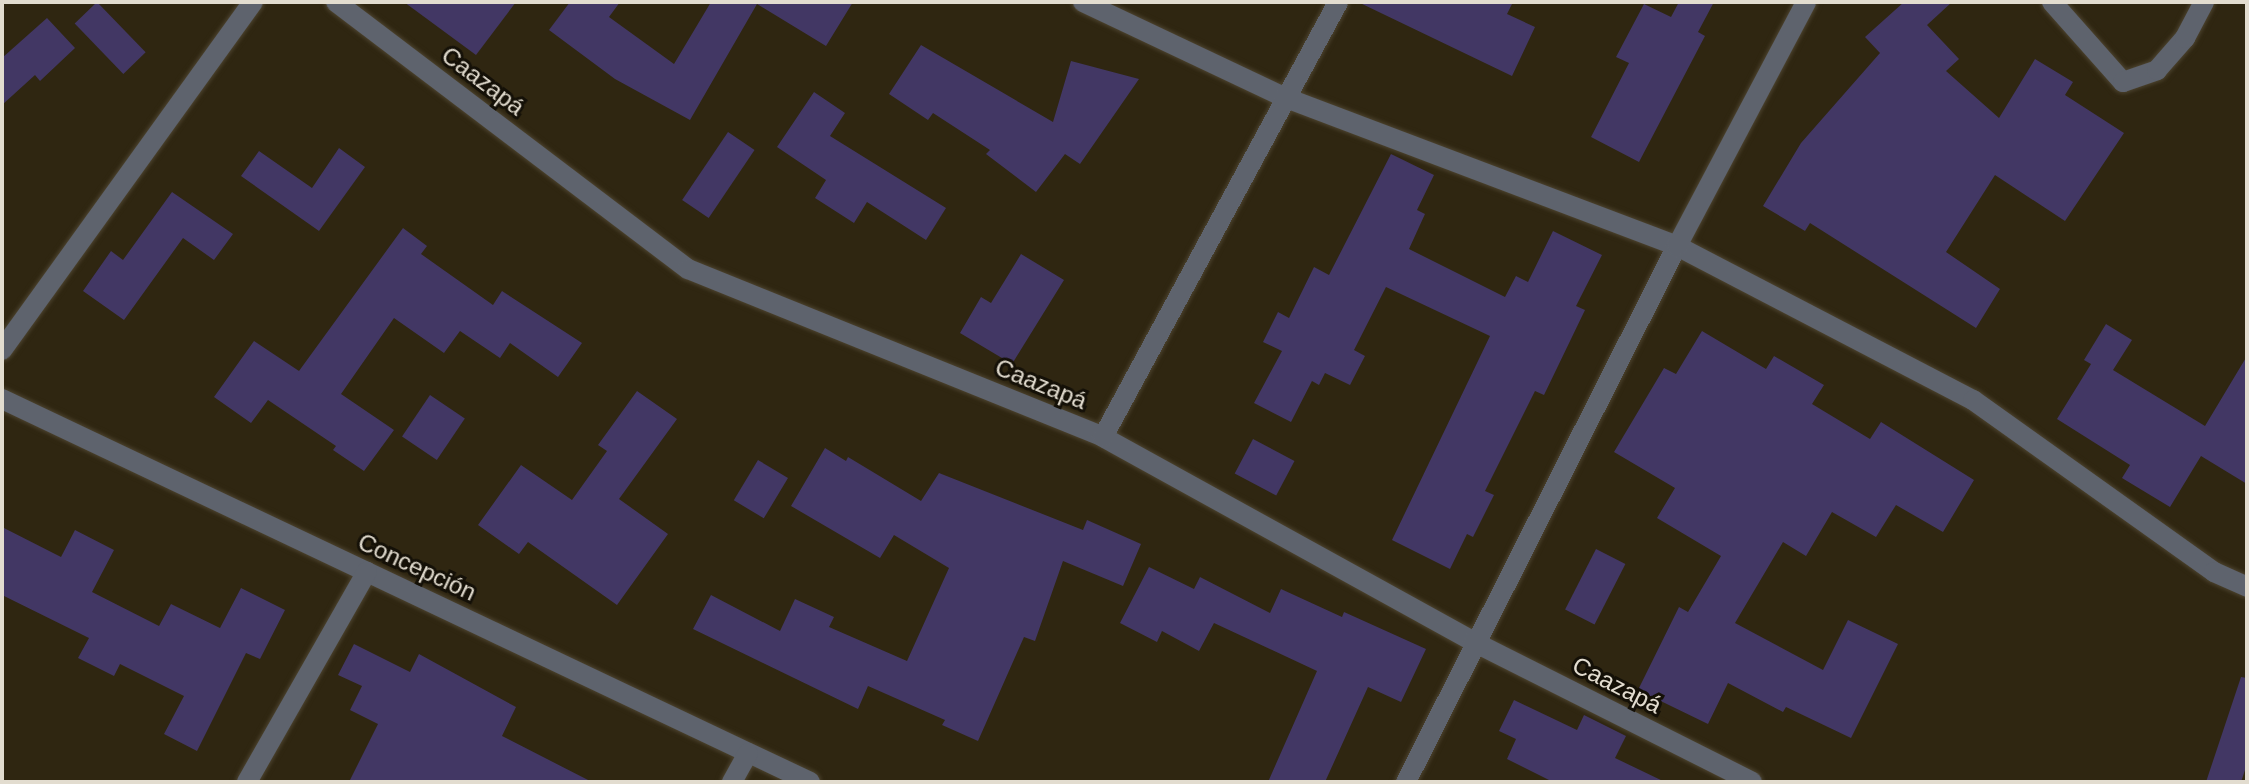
<!DOCTYPE html>
<html>
<head>
<meta charset="utf-8">
<style>
  body { margin:0 }
  #map { position:relative; width:2249px; height:784px; overflow:hidden; background:#2f2611; font-family:Arial,sans-serif }
  div>[style] { position:absolute }
  [style*='--x'] { left:calc(var(--x)*1px); top:calc(var(--y)*1px); width:calc(var(--w)*1px); rotate:calc(var(--a)*1deg) }
  .building>* { inset:0; background:#423764; transform-origin:0 0 }
  .roads { filter:drop-shadow(0 0 2px #4c432f) drop-shadow(0 0 2px #4c432f) }
  .minor>* { height:20px; margin:-10px; padding:0 10px; transform-origin:10px; border-radius:10px; background:#5e636d }
  span { translate:-50% -50%; white-space:nowrap; text-align:center; line-height:1.15; -webkit-text-stroke:6px #141007; paint-order:stroke }
  .street-label { font-size:24px; color:#e2dccf }
  .frame { position:absolute; inset:0; border:4px solid #e2dccf; pointer-events:none }
</style>
</head>
<body>
<div id="map">
  <div class="building">
    <div style="left:97px;top:2px;width:70px;height:31px;rotate:46deg"></div>
    <div style="clip-path:polygon(404px 2px,516px 2px,476px 55px)"></div>
    <div style="clip-path:polygon(570px 2px,620px 2px,609px 17px,674px 64px,711px 2px,853px 2px,826px 46px,757px 4px,690px 120px,615px 79px,549px 30px)"></div>
    <div style="clip-path:polygon(1358px 2px,1513px 2px,1507px 14px,1535px 27px,1512px 76px)"></div>
    <div style="clip-path:polygon(1679px 2px,1714px 2px,1698px 32px,1705px 36px,1639px 162px,1591px 137px,1629px 63px,1616px 57px,1644px 4px,1671px 17px)"></div>
    <div style="clip-path:polygon(1904px 2px,1952px 2px,1927px 25px,1959px 59px,1946px 71px,1999px 118px,2035px 59px,2073px 82px,2065px 95px,2124px 133px,2065px 221px,1995px 175px,1946px 252px,2000px 289px,1976px 328px,1810px 223px,1805px 231px,1763px 206px,1801px 143px,1880px 53px,1865px 37px)"></div>
    <div style="clip-path:polygon(47px 18px,75px 48px,40px 81px,35px 75px,2px 105px,2px 58px)"></div>
    <div style="clip-path:polygon(921px 45px,1053px 122px,1071px 61px,1139px 79px,1080px 164px,1065px 154px,1036px 192px,986px 154px,990px 150px,933px 113px,928px 120px,889px 94px)"></div>
    <div style="clip-path:polygon(814px 92px,845px 113px,830px 136px,946px 208px,926px 240px,867px 202px,854px 223px,815px 198px,826px 180px,777px 147px)"></div>
    <div style="left:728px;top:132px;width:32px;height:82px;rotate:34deg"></div>
    <div style="clip-path:polygon(339px 148px,365px 167px,319px 231px,241px 176px,259px 151px,312px 188px)"></div>
    <div style="clip-path:polygon(1391px 154px,1434px 175px,1417px 210px,1425px 214px,1409px 249px,1505px 297px,1516px 276px,1528px 282px,1553px 231px,1602px 255px,1576px 306px,1585px 310px,1544px 395px,1535px 391px,1485px 491px,1494px 495px,1473px 537px,1467px 534px,1450px 569px,1392px 540px,1490px 336px,1386px 287px,1354px 350px,1365px 356px,1350px 385px,1325px 373px,1319px 385px,1312px 381px,1291px 422px,1254px 403px,1282px 351px,1263px 342px,1278px 312px,1289px 318px,1314px 267px,1329px 275px)"></div>
    <div style="clip-path:polygon(172px 192px,233px 234px,214px 260px,183px 238px,124px 320px,83px 291px,111px 251px,123px 260px)"></div>
    <div style="clip-path:polygon(403px 228px,427px 246px,421px 254px,493px 305px,502px 291px,582px 343px,558px 377px,510px 343px,500px 358px,460px 331px,444px 353px,394px 318px,341px 394px,394px 430px,364px 471px,333px 450px,336px 446px,268px 400px,251px 423px,214px 397px,254px 341px,299px 371px)"></div>
    <div style="clip-path:polygon(1021px 254px,1064px 280px,1012px 364px,960px 333px,981px 297px,991px 303px)"></div>
    <div style="clip-path:polygon(2106px 324px,2132px 340px,2113px 370px,2205px 426px,2247px 356px,2247px 484px,2201px 456px,2170px 507px,2122px 478px,2130px 465px,2057px 419px,2091px 364px,2084px 360px)"></div>
    <div style="clip-path:polygon(1702px 331px,1766px 369px,1774px 356px,1824px 385px,1812px 404px,1870px 439px,1881px 422px,1974px 480px,1943px 532px,1896px 505px,1876px 537px,1832px 512px,1806px 556px,1783px 542px,1735px 623px,1823px 670px,1848px 620px,1898px 644px,1851px 738px,1786px 707px,1783px 712px,1728px 683px,1708px 724px,1638px 690px,1679px 607px,1688px 612px,1721px 556px,1657px 518px,1675px 488px,1614px 452px,1664px 368px,1676px 374px)"></div>
    <div style="clip-path:polygon(637px 391px,677px 419px,619px 499px,668px 534px,617px 605px,528px 542px,519px 554px,478px 525px,521px 465px,572px 500px,607px 451px,598px 445px)"></div>
    <div style="left:430px;top:395px;width:42px;height:50px;rotate:34deg"></div>
    <div style="left:1253px;top:439px;width:47px;height:39px;rotate:28deg"></div>
    <div style="clip-path:polygon(825px 448px,846px 461px,848px 457px,921px 501px,939px 473px,1083px 530px,1087px 520px,1141px 544px,1123px 586px,1063px 561px,1035px 641px,1024px 637px,978px 741px,942px 725px,945px 720px,868px 686px,858px 709px,693px 629px,711px 595px,780px 631px,795px 599px,834px 617px,829px 627px,907px 661px,949px 568px,894px 535px,880px 558px,791px 506px)"></div>
    <div style="left:758px;top:460px;width:35px;height:47px;rotate:31deg"></div>
    <div style="clip-path:polygon(2px 527px,61px 557px,75px 530px,114px 550px,92px 592px,159px 626px,171px 604px,220px 628px,241px 588px,285px 610px,260px 659px,246px 653px,197px 751px,164px 734px,184px 696px,120px 664px,114px 676px,78px 658px,89px 638px,2px 595px)"></div>
    <div style="left:1596px;top:549px;width:33px;height:68px;rotate:27deg"></div>
    <div style="clip-path:polygon(1149px 567px,1194px 589px,1200px 577px,1270px 613px,1281px 589px,1342px 617px,1344px 612px,1426px 649px,1401px 702px,1368px 687px,1325px 782px,1268px 782px,1317px 671px,1214px 623px,1199px 651px,1162px 631px,1157px 642px,1120px 623px)"></div>
    <div style="clip-path:polygon(354px 644px,410px 672px,419px 654px,516px 707px,502px 736px,592px 782px,349px 782px,378px 724px,350px 710px,362px 686px,338px 675px)"></div>
    <div style="clip-path:polygon(2241px 677px,2247px 678px,2247px 764px,2241px 782px,2206px 782px)"></div>
    <div style="clip-path:polygon(1514px 700px,1577px 730px,1584px 715px,1626px 736px,1615px 758px,1665px 782px,1553px 782px,1507px 759px,1516px 739px,1499px 731px)"></div>
  </div>
  <div class="roads">
    <div class="minor">
      <div style="--x:336;--y:2;--w:442;--a:37.2"></div>
      <div style="--x:688;--y:269;--w:448;--a:22"></div>
      <div style="--x:1103;--y:437;--w:424;--a:28.9"></div>
      <div style="--x:1474;--y:642;--w:311;--a:26.7"></div>
      <div style="--x:1083;--y:2;--w:225;--a:25.3"></div>
      <div style="--x:1286;--y:98;--w:418;--a:20.7"></div>
      <div style="--x:1677;--y:246;--w:334;--a:27.5"></div>
      <div style="--x:1973;--y:400;--w:296;--a:35.5"></div>
      <div style="--x:2214;--y:572;--w:36;--a:24"></div>
      <div style="--x:2052;--y:2;--w:107;--a:48.4"></div>
      <div style="--x:2123;--y:82;--w:36;--a:-19"></div>
      <div style="--x:2157;--y:70;--w:43;--a:-48.8"></div>
      <div style="--x:2185;--y:38;--w:41;--a:-62.2"></div>
      <div style="--x:2;--y:350;--w:429;--a:-54.2"></div>
      <div style="--x:2;--y:399;--w:894;--a:25.36"></div>
      <div style="--x:1103;--y:437;--w:494;--a:-61.6"></div>
      <div style="--x:247;--y:782;--w:242;--a:-60.3"></div>
      <div style="--x:732;--y:782;--w:33;--a:-61"></div>
      <div style="--x:1406;--y:782;--w:601;--a:-63.18"></div>
      <div style="--x:1677;--y:246;--w:276;--a:-62.1"></div>
    </div>
  </div>
  <div class="street-label">
    <span style="left:483px;top:81px;rotate:37deg">Caazapá</span>
    <span style="left:1041px;top:384px;rotate:22deg">Caazapá</span>
    <span style="left:417px;top:567px;rotate:25deg">Concepción</span>
    <span style="left:1617px;top:685px;rotate:27deg">Caazapá</span>
  </div>
  <div class="frame"></div>
</div>
</body>
</html>
